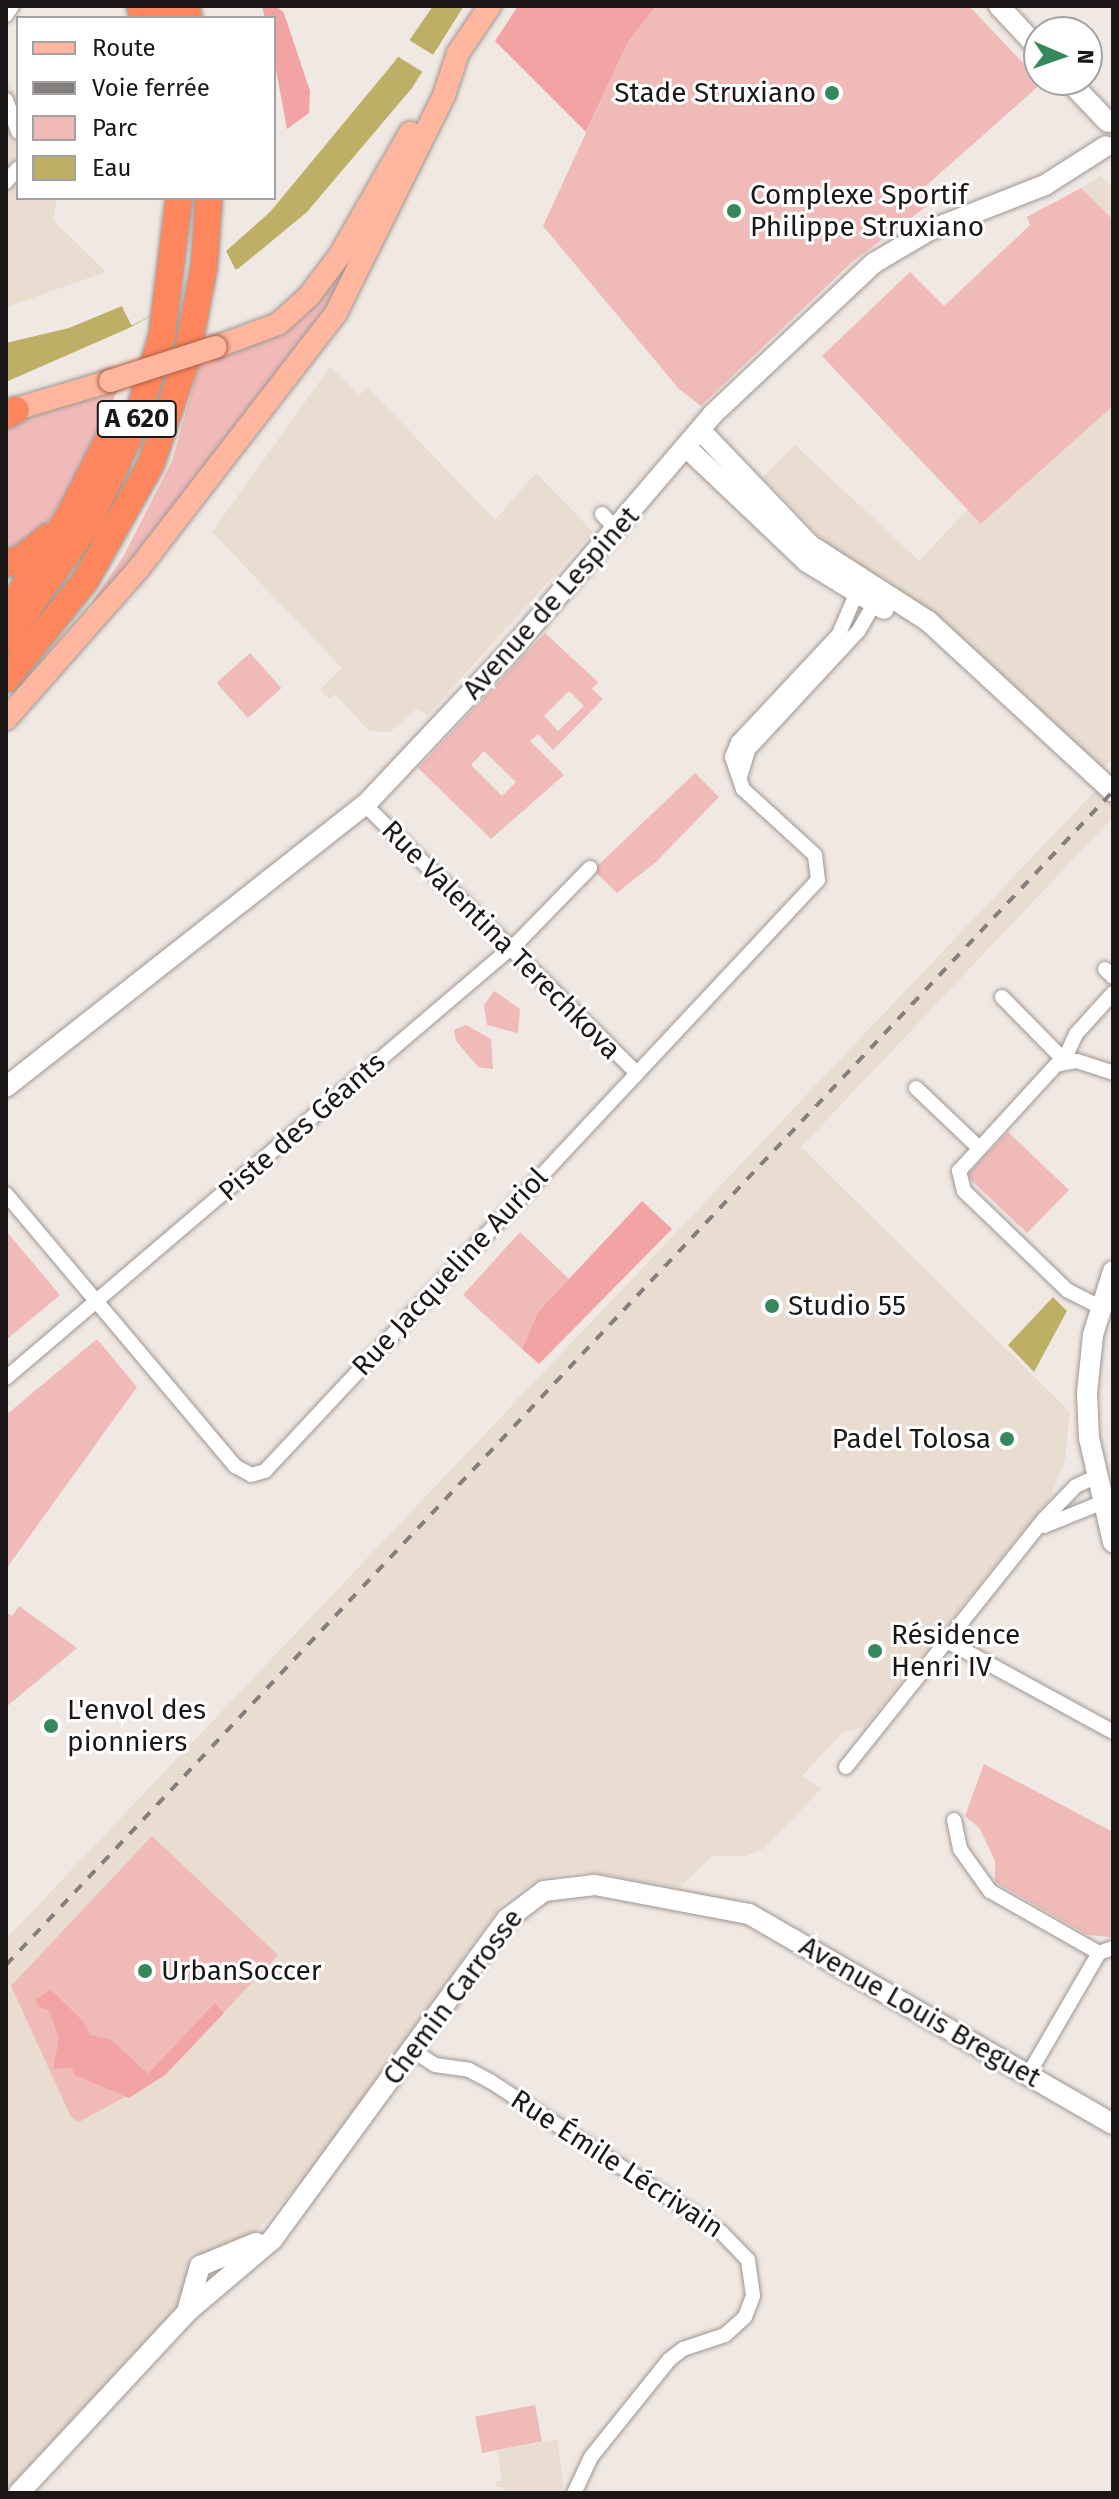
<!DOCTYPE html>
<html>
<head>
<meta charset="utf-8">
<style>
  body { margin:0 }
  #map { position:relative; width:1119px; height:2499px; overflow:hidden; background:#f0e8e3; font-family:"Fira Sans",sans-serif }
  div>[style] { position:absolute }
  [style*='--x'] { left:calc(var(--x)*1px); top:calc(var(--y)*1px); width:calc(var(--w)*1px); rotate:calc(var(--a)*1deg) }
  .built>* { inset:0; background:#e9dcd1 }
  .green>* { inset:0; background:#f0bab9; transform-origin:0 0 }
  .forest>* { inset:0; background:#f2a3a3 }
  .water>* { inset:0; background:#beaf67 }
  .pier>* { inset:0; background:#f0e8e3; transform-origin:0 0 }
  .roads { filter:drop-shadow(0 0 2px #9d9691) drop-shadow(0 0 2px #9d9691) }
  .street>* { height:14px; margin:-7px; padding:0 7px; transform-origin:7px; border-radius:7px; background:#fff }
  .secondary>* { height:20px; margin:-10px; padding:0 10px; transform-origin:10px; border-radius:10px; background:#fff }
  .primary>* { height:22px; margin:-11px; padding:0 11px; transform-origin:11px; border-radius:11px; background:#feb69e }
  .highway>* { height:26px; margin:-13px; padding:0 13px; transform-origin:13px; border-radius:13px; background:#fe865d }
  .rail>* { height:4px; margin-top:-2px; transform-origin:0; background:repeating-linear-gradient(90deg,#847f7c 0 10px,transparent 0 20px) }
  .bridges { filter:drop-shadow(0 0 2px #ae5f44) drop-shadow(0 0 2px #ae5f44) }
  .primary-bridge>* { height:22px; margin:-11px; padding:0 11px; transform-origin:11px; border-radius:11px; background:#feb69e }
  .dots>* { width:22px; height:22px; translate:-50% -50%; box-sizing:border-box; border:4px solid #fff; border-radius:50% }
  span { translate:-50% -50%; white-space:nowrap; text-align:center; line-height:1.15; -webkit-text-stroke:6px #fff; paint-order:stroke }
  .shield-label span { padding:2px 6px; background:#fff; border:2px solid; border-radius:6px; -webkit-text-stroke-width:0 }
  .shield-label { font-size:26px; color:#1a1716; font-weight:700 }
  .poi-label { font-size:28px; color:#1a1716 }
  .right { translate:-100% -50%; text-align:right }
  .left { translate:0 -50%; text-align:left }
  .street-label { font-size:28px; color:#1a1716 }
  .frame { position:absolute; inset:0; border:8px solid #1a1716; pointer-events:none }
  .legend { position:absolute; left:16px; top:16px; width:260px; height:184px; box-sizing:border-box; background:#fff; border:2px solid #a3a2a2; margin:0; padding:10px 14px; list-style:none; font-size:24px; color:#1a1716 }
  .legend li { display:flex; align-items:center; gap:16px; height:40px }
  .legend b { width:40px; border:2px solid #a3a2a2 }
  .north { position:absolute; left:1023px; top:16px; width:80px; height:80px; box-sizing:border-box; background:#fff; border:2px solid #a3a2a2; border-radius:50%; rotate:92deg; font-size:22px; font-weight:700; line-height:32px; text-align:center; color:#1a1716 }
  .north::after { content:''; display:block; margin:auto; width:28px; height:36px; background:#34885b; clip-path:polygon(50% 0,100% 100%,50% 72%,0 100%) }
</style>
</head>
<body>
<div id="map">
  <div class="built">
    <div style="clip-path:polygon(6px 74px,18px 101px,18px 198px,57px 198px,53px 220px,106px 272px,6px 307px)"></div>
    <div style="clip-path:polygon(1101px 176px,1113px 188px,1113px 220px,1081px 188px)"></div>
    <div style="clip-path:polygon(330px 367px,359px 395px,368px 388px,495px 520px,536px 473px,593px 532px,427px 716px,417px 708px,390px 732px,369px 731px,335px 694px,329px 699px,320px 690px,342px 668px,212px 532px)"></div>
    <div style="clip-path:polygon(1113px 406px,1113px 758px,1103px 768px,960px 637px,831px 547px,763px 477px,795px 445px,919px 561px,967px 510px,982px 524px)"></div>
    <div style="clip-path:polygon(1113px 772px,1113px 817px,801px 1147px,1070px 1412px,1065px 1460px,1050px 1498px,865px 1727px,842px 1733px,802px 1776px,821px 1789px,764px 1848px,746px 1856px,712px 1856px,680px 1887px,580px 1871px,542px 1878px,505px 1900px,309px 2173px,252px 2236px,218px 2252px,190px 2254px,181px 2303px,6px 2490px,6px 1939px)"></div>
    <div style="clip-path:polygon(557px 2439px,564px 2493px,504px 2493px,503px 2487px,497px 2487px,496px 2482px,502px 2480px,497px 2451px)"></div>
  </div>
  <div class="green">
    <div style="clip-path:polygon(656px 6px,969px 6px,1042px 83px,920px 191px,927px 206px,852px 262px,701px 406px,679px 389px,543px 226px,628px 42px)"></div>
    <div style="clip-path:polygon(1081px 188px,1113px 220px,1113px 406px,981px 524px,822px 356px,910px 272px,944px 306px,1030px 225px,1027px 217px)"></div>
    <div style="clip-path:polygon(347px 265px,350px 268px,339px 293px,95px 606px,92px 602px,123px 557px,172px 461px,200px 363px,284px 332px,304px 317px)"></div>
    <div style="clip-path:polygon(117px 388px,107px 424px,78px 478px,43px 528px,6px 553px,6px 425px)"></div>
    <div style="clip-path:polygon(evenodd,545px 633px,598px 682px,592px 689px,603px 699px,553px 750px,538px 734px,530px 741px,564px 775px,491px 839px,418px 768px,545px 633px,569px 691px,584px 706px,558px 731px,544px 716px,569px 691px,545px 633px,484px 751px,516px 782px,502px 796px,471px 765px,484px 751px)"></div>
    <div style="left:250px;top:653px;width:47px;height:45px;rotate:48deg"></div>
    <div style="clip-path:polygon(695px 773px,719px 797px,657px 861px,617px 893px,593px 870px)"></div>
    <div style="clip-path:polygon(494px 991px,520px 1009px,518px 1033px,487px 1025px,484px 1005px)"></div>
    <div style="clip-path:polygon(466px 1025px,491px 1039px,493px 1069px,478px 1067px,456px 1041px,454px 1030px)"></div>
    <div style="clip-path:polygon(1008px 1132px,1069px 1190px,1027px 1233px,970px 1179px,969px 1173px)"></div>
    <div style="clip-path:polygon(6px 1231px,60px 1295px,6px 1340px)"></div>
    <div style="clip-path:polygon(520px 1232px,569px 1279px,538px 1312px,522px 1349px,463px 1295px)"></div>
    <div style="clip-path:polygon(97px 1339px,137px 1387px,6px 1569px,6px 1415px)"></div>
    <div style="clip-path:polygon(19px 1606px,77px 1648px,6px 1707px,6px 1612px,12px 1616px)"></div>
    <div style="clip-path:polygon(984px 1764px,1113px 1832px,1112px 1937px,1088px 1935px,995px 1882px,995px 1861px,980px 1829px,965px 1816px)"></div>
    <div style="clip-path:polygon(152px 1836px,278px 1955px,165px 2075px,79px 2122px,71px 2117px,11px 1986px)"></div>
    <div style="left:535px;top:2405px;width:37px;height:61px;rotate:79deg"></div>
  </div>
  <div class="forest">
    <div style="clip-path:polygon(262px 6px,276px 6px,284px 13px,310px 91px,309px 113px,287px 129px,274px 59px,274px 18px,265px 18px)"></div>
    <div style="clip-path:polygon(518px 6px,656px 6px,628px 42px,586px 132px,495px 41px)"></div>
    <div style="clip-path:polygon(642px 1201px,672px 1229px,539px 1364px,522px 1349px,538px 1312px)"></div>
    <div style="clip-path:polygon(51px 1990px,82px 2020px,90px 2035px,112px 2040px,148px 2074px,215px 2003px,224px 2013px,165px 2075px,129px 2098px,75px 2075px,72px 2068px,53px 2069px,59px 2039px,49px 2010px,38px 2007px,36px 1999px)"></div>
  </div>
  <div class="water">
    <div style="clip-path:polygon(433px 6px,464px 6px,412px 88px,307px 212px,239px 268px,129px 328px,6px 382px,6px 343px,69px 328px,122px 306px,226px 251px,270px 212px,395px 61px)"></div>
    <div style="clip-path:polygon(1053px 1297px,1067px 1311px,1034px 1372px,1008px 1345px)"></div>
  </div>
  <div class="pier">
    <div style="left:406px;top:38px;width:34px;height:20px;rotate:32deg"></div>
    <div style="left:224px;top:247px;width:28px;height:118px;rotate:63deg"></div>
  </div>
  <div class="roads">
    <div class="street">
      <div style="--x:6;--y:15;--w:11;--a:-56"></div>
      <div style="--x:6;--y:100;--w:34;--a:69"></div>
      <div style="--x:6;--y:182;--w:18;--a:-49"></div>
      <div style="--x:602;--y:514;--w:22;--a:47"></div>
      <div style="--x:740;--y:777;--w:28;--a:-73"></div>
      <div style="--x:748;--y:750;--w:163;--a:-47.2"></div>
      <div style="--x:859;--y:630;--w:39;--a:-60"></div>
      <div style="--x:365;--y:805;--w:382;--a:44.6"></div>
      <div style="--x:1105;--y:969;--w:11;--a:45"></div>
      <div style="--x:1002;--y:997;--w:88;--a:45.5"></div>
      <div style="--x:1064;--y:1060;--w:29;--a:-65"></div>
      <div style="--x:1076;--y:1034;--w:55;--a:-47.9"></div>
      <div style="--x:916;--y:1088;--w:86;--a:43.6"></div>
      <div style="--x:6;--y:1194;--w:356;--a:49.9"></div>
      <div style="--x:235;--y:1466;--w:18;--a:29"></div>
      <div style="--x:251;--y:1475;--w:15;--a:-16"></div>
      <div style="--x:265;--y:1471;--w:809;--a:-46.9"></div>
      <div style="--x:818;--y:880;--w:25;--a:-97"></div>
      <div style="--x:815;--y:855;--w:98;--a:-137.5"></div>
      <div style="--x:743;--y:789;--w:34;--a:-109"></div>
      <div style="--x:732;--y:757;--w:16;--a:-68"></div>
      <div style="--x:738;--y:742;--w:148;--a:-46.9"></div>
      <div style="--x:839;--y:634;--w:53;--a:-66.8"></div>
      <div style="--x:1100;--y:1307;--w:37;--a:-153"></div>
      <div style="--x:1067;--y:1290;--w:143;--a:-136.1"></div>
      <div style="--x:964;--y:1191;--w:21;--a:-104"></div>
      <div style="--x:959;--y:1171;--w:144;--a:-47.5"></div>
      <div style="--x:1056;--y:1065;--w:21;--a:-11"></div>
      <div style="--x:1077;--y:1061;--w:38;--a:18"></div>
      <div style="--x:6;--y:1378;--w:674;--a:-40.43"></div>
      <div style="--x:519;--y:941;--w:102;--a:-45.8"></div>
      <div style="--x:1044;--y:1526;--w:64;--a:-22.1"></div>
      <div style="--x:947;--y:1641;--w:189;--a:28.7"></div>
      <div style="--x:846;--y:1767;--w:317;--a:-51.4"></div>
      <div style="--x:1044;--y:1519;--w:46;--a:-45.9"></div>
      <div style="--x:1076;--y:1486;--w:23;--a:-25"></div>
      <div style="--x:954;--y:1820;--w:30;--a:78"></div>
      <div style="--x:960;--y:1849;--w:52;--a:54.5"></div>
      <div style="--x:990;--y:1891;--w:125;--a:29.6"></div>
      <div style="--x:412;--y:2050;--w:27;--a:33"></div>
      <div style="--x:435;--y:2065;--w:34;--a:8"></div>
      <div style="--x:469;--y:2070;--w:24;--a:28"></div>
      <div style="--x:490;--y:2081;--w:277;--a:33.2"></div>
      <div style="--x:722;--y:2233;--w:37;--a:46"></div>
      <div style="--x:748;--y:2260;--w:36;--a:82"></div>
      <div style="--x:753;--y:2296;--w:22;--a:111"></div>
      <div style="--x:745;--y:2317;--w:27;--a:138"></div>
      <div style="--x:725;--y:2335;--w:44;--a:161.6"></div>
      <div style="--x:683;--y:2349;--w:18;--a:142"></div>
      <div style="--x:669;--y:2360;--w:124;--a:128.8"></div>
      <div style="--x:591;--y:2457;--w:40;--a:115"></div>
      <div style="--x:1028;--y:2075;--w:141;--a:-59.8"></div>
      <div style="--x:1099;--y:1953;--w:15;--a:-20"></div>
    </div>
    <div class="secondary">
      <div style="--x:999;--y:6;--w:59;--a:47.1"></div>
      <div style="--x:1068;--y:80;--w:58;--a:46.4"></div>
      <div style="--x:701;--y:431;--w:158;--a:46.3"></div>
      <div style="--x:810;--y:545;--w:140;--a:32.8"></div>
      <div style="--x:928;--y:621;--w:252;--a:42.7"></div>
      <div style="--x:687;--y:448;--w:166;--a:43.5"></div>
      <div style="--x:807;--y:562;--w:90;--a:31.4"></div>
      <div style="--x:6;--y:1087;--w:457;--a:-38.2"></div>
      <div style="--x:365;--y:805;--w:219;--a:-46.7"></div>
      <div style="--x:515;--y:646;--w:305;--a:-49.5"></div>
      <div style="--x:713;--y:414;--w:221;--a:-43.2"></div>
      <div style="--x:874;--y:263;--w:63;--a:-30.7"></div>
      <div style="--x:928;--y:231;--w:126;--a:-21.5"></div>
      <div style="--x:1045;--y:185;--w:72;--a:-32.6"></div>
      <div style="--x:1113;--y:1271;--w:67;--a:107.4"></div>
      <div style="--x:1093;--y:1335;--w:58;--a:95.9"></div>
      <div style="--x:1087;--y:1393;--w:45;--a:87.5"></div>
      <div style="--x:1089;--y:1438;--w:107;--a:77"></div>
      <div style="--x:188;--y:2308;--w:44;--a:-74.1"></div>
      <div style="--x:200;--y:2266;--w:61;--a:-22.3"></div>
      <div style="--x:19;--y:2493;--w:247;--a:-47.1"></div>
      <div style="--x:187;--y:2312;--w:111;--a:-40.3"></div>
      <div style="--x:272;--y:2240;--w:398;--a:-53.8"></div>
      <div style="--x:507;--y:1919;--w:46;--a:-37.1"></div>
      <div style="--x:544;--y:1891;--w:51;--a:-6.7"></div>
      <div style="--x:595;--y:1885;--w:157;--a:10.7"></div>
      <div style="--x:749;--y:1914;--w:420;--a:30"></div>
    </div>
    <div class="primary">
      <div style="--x:216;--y:347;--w:66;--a:-20.4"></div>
      <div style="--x:278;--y:324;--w:42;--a:-42.1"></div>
      <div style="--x:309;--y:296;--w:51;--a:-52.9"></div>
      <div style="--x:340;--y:255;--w:141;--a:-60.2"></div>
      <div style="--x:6;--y:412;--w:109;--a:-16.6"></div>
      <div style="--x:6;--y:719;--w:201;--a:-48.6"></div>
      <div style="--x:139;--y:568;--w:322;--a:-52.3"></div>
      <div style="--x:336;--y:313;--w:243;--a:-63.6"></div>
      <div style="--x:444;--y:95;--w:44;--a:-71.6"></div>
      <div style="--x:458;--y:53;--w:57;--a:-55.8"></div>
    </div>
    <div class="highway">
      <div style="--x:140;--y:6;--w:12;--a:76"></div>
      <div style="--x:160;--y:6;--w:12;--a:76"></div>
      <div style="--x:186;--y:6;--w:12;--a:76"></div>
      <div style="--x:6;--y:415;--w:11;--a:-27"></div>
      <div style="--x:6;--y:564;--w:18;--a:-19"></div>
      <div style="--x:23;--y:558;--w:33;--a:-40"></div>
      <div style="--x:13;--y:604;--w:110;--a:-57.6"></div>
      <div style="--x:72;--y:511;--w:94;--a:-62.9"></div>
      <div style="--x:6;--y:640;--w:144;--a:-54.9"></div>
      <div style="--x:89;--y:522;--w:110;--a:-64.8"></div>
      <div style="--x:136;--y:422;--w:90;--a:-73.2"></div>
      <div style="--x:162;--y:336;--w:139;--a:-83"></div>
      <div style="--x:6;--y:679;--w:126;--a:-51.1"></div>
      <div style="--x:85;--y:581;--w:134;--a:-60.6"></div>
      <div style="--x:151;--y:464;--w:109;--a:-71.2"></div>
      <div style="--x:186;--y:361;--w:96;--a:-79.2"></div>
      <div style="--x:204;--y:267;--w:69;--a:-85.9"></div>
    </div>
  </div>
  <div class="rail">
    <div style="--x:6;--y:1965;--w:1614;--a:-46.68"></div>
  </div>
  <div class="bridges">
    <div class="primary-bridge">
      <div style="--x:110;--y:381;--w:111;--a:-17.8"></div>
    </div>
  </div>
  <div class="dots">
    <div style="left:832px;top:93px;background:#34885b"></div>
    <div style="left:734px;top:211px;background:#34885b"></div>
    <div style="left:772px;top:1306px;background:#34885b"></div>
    <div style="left:1007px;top:1439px;background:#34885b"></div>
    <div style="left:875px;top:1651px;background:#34885b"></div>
    <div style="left:51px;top:1726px;background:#34885b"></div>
    <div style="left:145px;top:1971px;background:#34885b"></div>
  </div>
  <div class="shield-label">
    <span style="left:137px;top:419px">A 620</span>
  </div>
  <div class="poi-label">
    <span class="right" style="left:816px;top:93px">Stade Struxiano</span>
    <span class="left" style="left:750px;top:211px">Complexe Sportif<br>Philippe Struxiano</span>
    <span class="left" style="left:788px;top:1306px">Studio 55</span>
    <span class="right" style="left:991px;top:1439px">Padel Tolosa</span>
    <span class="left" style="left:891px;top:1651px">Résidence<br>Henri IV</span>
    <span class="left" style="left:67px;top:1726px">L'envol des<br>pionniers</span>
    <span class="left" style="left:161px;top:1971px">UrbanSoccer</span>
  </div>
  <div class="street-label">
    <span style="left:551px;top:603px;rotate:-48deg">Avenue de Lespinet</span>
    <span style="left:501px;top:940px;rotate:45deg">Rue Valentina Terechkova</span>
    <span style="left:302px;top:1127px;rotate:-41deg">Piste des Géants</span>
    <span style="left:450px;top:1272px;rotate:-47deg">Rue Jacqueline Auriol</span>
    <span style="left:453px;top:1997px;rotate:-53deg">Chemin Carrosse</span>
    <span style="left:920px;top:2012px;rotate:30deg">Avenue Louis Breguet</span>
    <span style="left:617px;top:2164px;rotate:33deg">Rue Émile Lécrivain</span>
  </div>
  <div class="frame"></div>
  <ul class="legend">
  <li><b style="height:10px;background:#feb69e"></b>Route</li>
  <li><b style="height:10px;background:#847f7c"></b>Voie ferrée</li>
  <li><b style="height:22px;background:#f0bab9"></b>Parc</li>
  <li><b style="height:22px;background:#beaf67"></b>Eau</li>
  </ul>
  <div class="north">N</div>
</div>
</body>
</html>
